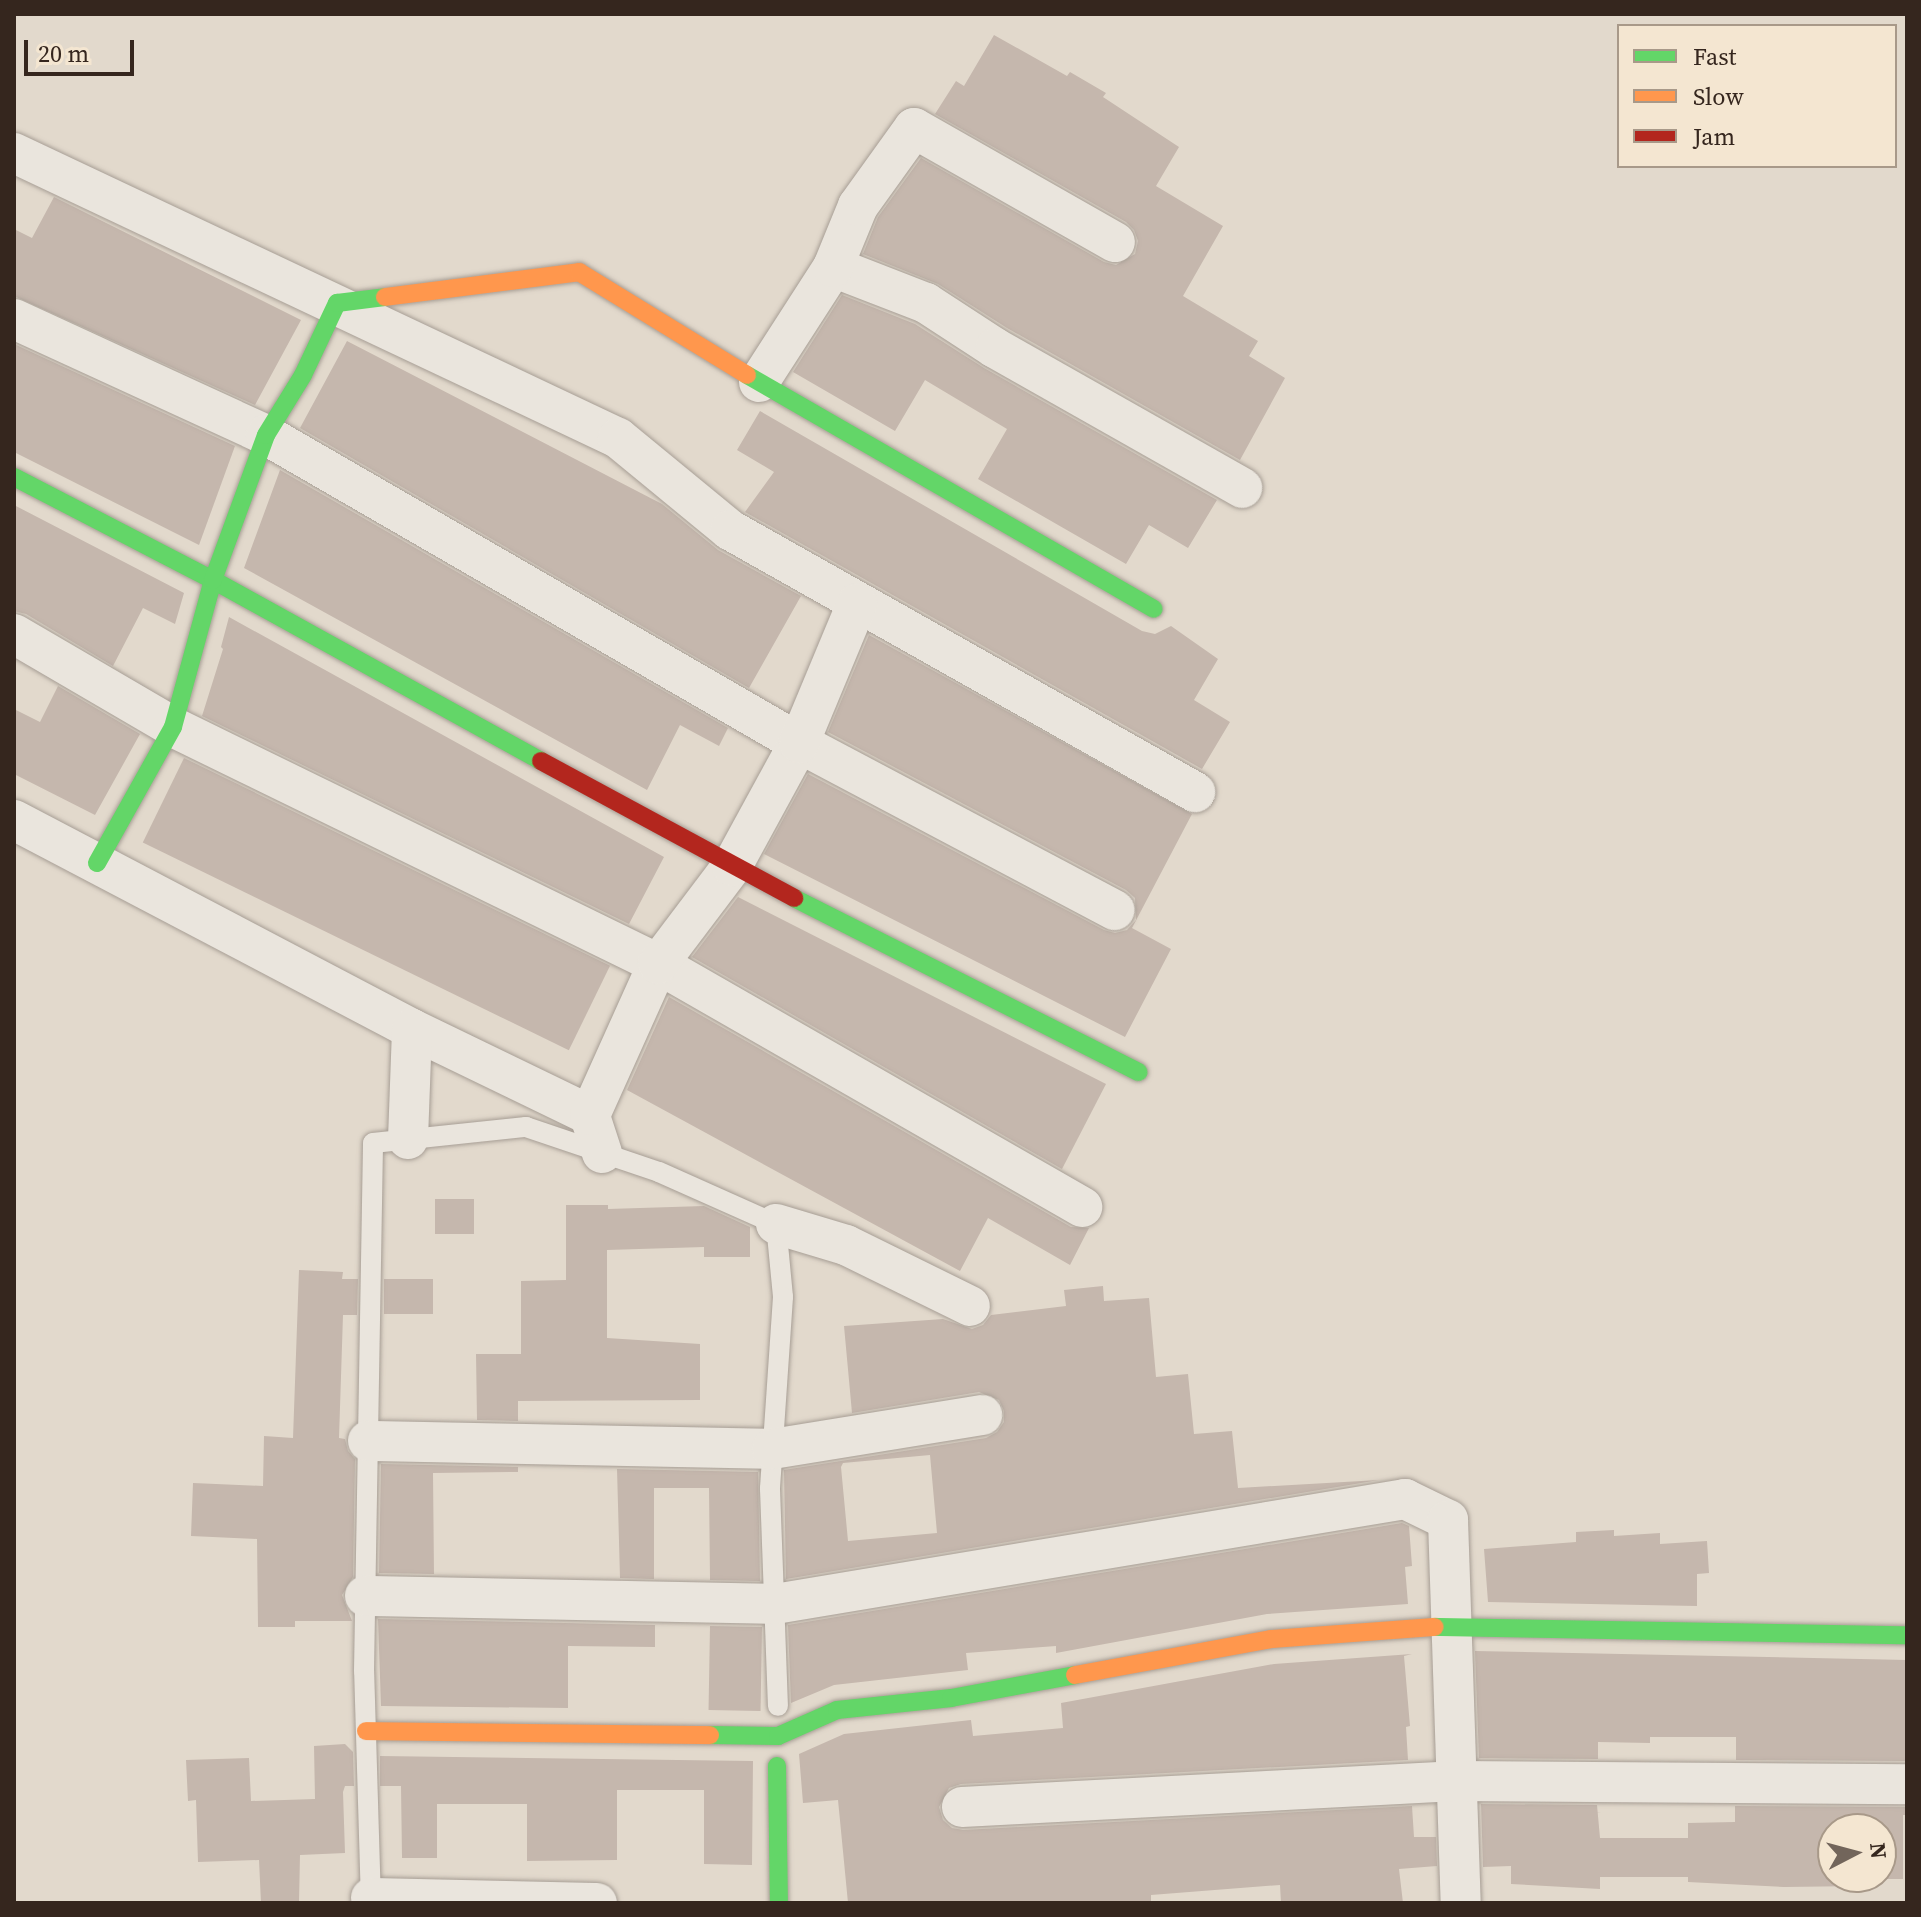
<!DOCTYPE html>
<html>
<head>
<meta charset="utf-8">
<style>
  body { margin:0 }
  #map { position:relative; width:1921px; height:1917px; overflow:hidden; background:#e2d9cc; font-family:"Source Serif 4",serif }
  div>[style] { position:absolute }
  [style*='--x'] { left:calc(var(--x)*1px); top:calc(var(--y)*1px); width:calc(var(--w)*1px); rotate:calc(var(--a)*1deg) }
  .building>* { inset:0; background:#c5b7ad; transform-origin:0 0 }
  .roads { filter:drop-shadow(0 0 2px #a79e95) drop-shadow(0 0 2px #a79e95) }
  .lane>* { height:20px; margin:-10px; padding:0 10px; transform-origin:10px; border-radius:10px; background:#eae5dd }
  .street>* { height:40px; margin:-20px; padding:0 20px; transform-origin:20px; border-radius:20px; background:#eae5dd }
  .fast>* { height:18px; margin:-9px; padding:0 9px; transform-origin:9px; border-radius:9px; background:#63d668 }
  .slow>* { height:18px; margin:-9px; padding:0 9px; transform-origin:9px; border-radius:9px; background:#ff974d }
  .jam>* { height:18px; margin:-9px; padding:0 9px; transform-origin:9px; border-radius:9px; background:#b3261e }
  span { translate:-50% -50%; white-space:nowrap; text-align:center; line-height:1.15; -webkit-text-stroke:6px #f4e6d1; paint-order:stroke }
  .frame { position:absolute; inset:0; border:16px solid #35261e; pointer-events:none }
  .legend { position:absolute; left:1617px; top:24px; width:280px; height:144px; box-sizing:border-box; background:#f4e6d1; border:2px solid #a89989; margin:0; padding:10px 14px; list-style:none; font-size:24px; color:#35261e }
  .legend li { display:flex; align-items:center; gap:16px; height:40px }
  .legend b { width:40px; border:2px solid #a89989 }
  .north { position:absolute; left:1817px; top:1813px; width:80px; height:80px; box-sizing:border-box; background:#f4e6d1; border:2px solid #a89989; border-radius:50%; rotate:84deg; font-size:22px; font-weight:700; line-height:32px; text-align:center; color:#35261e }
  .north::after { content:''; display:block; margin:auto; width:28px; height:36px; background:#72655b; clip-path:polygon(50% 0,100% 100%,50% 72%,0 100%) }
  .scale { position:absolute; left:24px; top:40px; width:110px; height:36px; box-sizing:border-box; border:4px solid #35261e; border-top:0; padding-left:10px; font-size:24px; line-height:28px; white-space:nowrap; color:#35261e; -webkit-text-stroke:6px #f4e6d1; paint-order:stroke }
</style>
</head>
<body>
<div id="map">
  <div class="building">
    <div style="clip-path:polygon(994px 35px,1067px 76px,1070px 72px,1106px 93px,1103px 97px,1179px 147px,1156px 186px,1223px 226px,1183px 296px,1258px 341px,1249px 356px,1285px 378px,1240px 460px,1007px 328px,938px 284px,863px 254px,878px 217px,921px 158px,1104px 262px,1116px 265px,1135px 254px,1138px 241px,1134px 230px,1126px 222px,935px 114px,956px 81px,964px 86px)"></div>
    <div style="clip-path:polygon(54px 197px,301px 320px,255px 405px,14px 296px,14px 229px,32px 238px)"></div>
    <div style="clip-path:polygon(842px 295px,915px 324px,984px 368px,1217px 500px,1188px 548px,1149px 525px,1126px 564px,978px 479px,1007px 429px,925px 380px,895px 431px,793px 372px)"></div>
    <div style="clip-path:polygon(347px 341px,662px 504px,718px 550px,801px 596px,749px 688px,300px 428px)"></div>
    <div style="clip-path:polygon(14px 344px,235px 446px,199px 545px,14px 452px)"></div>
    <div style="clip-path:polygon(760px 411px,1142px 631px,1155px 634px,1171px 626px,1218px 659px,1194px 700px,1230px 722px,1202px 769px,745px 512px,774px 472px,737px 450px)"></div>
    <div style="clip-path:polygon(280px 470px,728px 728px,719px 746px,680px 725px,647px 790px,244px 568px)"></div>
    <div style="clip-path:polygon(14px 505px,184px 593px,175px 624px,143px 608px,113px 666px,26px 614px,14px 611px)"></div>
    <div style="clip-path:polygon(229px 617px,664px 857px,629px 924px,202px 716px,223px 649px,221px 647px)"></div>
    <div style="clip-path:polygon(869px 635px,1192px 814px,1132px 928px,1171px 949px,1125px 1037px,764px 854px,808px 774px,1104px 930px,1115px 933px,1127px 930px,1136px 920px,1135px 898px,1126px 890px,828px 732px)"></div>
    <div style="clip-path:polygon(58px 686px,140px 734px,95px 815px,14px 774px,14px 709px,40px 722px)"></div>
    <div style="left:184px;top:758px;width:474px;height:94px;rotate:26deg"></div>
    <div style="clip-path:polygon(738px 897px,1106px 1084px,1062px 1169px,692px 957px)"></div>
    <div style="clip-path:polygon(669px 997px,1071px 1227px,1089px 1228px,1070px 1265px,988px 1218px,960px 1271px,627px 1090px)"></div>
    <div style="left:474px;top:1199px;width:35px;height:39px;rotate:90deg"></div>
    <div style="clip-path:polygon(566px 1205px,608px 1205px,608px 1209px,704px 1206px,750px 1227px,750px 1257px,704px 1257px,704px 1247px,607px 1250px,607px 1338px,700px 1344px,700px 1400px,518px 1401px,518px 1421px,477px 1420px,476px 1354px,521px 1354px,521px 1281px,566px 1280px)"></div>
    <div style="clip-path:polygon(299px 1270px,343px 1272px,342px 1279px,358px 1279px,357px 1315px,343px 1315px,339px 1438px,345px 1439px,348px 1451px,355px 1459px,353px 1577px,342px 1595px,352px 1621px,295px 1621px,295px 1627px,258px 1627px,257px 1539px,191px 1536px,193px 1483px,263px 1486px,264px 1436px,293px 1438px)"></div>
    <div style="left:384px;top:1279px;width:49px;height:35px"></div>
    <div style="clip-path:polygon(evenodd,1103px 1286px,1104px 1301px,1149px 1298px,1156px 1377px,1188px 1374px,1194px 1434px,1232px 1431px,1238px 1488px,1379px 1480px,786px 1579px,784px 1470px,986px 1438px,997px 1432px,1004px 1422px,1004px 1411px,999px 1400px,979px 1392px,852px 1413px,844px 1326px,943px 1319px,972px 1329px,983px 1325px,991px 1315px,1066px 1306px,1064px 1290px,1103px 1286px,930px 1455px,937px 1533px,848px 1541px,841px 1467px,843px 1463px,930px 1455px)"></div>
    <div style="clip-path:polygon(381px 1464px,518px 1467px,518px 1472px,433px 1473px,434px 1574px,379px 1573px)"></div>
    <div style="clip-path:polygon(617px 1469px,758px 1472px,760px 1581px,710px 1580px,709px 1488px,654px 1488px,654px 1579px,620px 1578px)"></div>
    <div style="clip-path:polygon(1402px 1523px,1409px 1526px,1412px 1566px,1405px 1567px,1408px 1604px,1267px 1614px,1056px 1653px,1056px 1646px,966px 1653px,968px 1670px,834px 1685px,791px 1703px,788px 1625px)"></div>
    <div style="clip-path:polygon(1614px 1530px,1614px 1536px,1660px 1533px,1660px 1544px,1707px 1541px,1709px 1573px,1697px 1574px,1697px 1606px,1488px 1602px,1484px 1549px,1576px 1542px,1576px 1532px)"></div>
    <div style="clip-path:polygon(378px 1619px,655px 1625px,655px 1647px,568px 1646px,568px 1708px,381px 1706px)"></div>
    <div style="left:710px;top:1626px;width:52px;height:84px;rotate:1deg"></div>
    <div style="clip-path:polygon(1475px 1651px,1907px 1660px,1907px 1761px,1736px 1760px,1736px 1737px,1650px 1737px,1650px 1743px,1598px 1742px,1598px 1759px,1479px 1758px)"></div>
    <div style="clip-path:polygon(1412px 1654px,1404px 1656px,1410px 1726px,1406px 1727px,1408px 1760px,961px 1784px,949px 1788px,939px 1807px,943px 1820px,952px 1828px,963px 1830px,1412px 1806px,1414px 1837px,1436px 1837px,1437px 1866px,1399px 1869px,1403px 1903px,1281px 1903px,1280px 1885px,1151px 1895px,1151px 1902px,1135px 1903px,848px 1903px,838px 1800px,803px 1803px,799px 1754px,844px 1734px,971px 1720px,973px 1736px,1063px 1728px,1061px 1703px,1274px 1664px)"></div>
    <div style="clip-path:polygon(345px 1744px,353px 1752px,354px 1786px,345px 1786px,343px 1792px,345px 1853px,300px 1855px,299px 1903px,261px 1903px,259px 1860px,198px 1862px,196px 1800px,188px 1801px,186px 1760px,249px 1758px,251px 1801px,315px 1799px,314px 1746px)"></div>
    <div style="clip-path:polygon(380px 1756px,753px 1761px,752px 1865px,704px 1864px,704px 1790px,617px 1790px,617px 1860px,527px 1861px,527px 1804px,437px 1804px,437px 1858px,402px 1858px,401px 1786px,380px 1786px)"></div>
    <div style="clip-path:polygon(evenodd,1481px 1804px,1597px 1805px,1600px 1838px,1688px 1838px,1688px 1823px,1735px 1822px,1735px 1806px,1907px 1807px,1907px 1815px,1903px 1815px,1903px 1879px,1861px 1879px,1861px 1886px,1784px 1887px,1688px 1882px,1688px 1877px,1600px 1877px,1600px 1889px,1511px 1884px,1511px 1866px,1483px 1867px,1481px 1804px,1833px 1829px,1881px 1829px,1881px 1877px,1833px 1877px,1833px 1829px)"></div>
  </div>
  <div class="roads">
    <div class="lane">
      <div style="--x:371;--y:1903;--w:232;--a:-91.7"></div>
      <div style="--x:364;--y:1671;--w:528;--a:-89.02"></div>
      <div style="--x:373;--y:1143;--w:154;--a:-6"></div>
      <div style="--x:526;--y:1127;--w:140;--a:18.7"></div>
      <div style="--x:659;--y:1172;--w:128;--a:24"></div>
      <div style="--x:776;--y:1224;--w:73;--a:84.5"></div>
      <div style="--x:783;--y:1297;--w:192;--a:93.9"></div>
      <div style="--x:770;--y:1489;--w:217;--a:87.9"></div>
    </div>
    <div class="street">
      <div style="--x:14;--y:153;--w:668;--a:25.26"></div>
      <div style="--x:618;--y:438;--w:145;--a:39.4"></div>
      <div style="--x:730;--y:530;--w:534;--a:29.4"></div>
      <div style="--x:833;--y:267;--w:100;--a:21.2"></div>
      <div style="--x:926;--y:303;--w:82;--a:33.1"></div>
      <div style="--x:995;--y:348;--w:284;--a:29.5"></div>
      <div style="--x:14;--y:319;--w:277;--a:24.7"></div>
      <div style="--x:266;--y:435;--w:616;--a:30.02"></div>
      <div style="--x:799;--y:743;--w:357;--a:27.9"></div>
      <div style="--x:759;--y:382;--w:137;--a:-57.2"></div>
      <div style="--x:833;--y:267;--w:66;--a:-67.7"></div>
      <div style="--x:858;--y:206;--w:96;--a:-54.3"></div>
      <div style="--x:914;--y:128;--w:231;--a:29.6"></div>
      <div style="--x:14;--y:634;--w:184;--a:30.3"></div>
      <div style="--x:173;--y:727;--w:540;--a:26.04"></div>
      <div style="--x:658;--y:964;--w:489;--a:29.8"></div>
      <div style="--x:14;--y:820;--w:450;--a:27.7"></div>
      <div style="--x:412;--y:1029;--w:198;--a:25.8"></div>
      <div style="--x:408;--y:1139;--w:110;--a:-87.9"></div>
      <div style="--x:602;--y:1153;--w:40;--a:-108"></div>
      <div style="--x:590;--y:1115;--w:166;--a:-65.8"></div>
      <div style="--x:658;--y:964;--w:123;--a:-52.9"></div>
      <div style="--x:732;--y:866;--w:140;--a:-61.4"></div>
      <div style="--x:799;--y:743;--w:151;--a:-67.4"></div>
      <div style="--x:776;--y:1224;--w:73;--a:16.7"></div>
      <div style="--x:846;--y:1245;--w:138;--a:26.2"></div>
      <div style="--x:368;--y:1441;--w:404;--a:1.1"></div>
      <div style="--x:772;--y:1449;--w:213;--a:-9.2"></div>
      <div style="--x:365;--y:1596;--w:410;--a:1.1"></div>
      <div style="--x:775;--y:1604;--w:639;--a:-9.46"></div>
      <div style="--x:1405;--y:1499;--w:48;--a:26"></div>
      <div style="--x:1448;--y:1520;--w:383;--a:88.1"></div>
      <div style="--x:962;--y:1807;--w:495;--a:-3"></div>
      <div style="--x:1456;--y:1781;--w:451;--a:0.4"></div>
      <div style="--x:371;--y:1898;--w:226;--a:1.3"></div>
    </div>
    <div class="fast">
      <div style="--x:747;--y:375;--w:469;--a:29.9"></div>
      <div style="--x:14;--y:477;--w:224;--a:27.4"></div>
      <div style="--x:213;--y:580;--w:375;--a:28.9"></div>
      <div style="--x:97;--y:863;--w:156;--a:-60.8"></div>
      <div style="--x:173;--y:727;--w:152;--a:-74.8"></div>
      <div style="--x:213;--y:580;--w:154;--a:-69.9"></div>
      <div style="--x:266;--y:435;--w:70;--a:-58.3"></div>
      <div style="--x:303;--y:375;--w:80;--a:-64.7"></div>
      <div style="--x:337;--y:303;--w:48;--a:-7.1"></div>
      <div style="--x:794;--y:898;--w:386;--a:26.8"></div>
      <div style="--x:1435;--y:1627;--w:472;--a:1"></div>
      <div style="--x:710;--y:1735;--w:68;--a:0.8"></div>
      <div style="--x:778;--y:1736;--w:64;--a:-23.8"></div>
      <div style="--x:837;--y:1710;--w:115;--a:-6"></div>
      <div style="--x:951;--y:1698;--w:126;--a:-10.5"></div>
      <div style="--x:777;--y:1766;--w:137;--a:89.2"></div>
    </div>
    <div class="slow">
      <div style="--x:385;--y:297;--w:196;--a:-7.3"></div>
      <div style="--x:579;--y:272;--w:197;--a:31.5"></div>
      <div style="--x:1075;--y:1675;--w:199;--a:-10.4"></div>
      <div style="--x:1271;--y:1639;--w:164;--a:-4.2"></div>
      <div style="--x:366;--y:1731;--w:344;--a:0.7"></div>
    </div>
    <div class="jam">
      <div style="--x:541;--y:761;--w:288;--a:28.4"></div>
    </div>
  </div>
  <div class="frame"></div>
  <ul class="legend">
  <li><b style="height:10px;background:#63d668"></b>Fast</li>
  <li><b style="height:10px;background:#ff974d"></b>Slow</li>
  <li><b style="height:10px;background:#b3261e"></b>Jam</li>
  </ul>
  <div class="north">N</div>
  <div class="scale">20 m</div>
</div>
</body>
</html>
